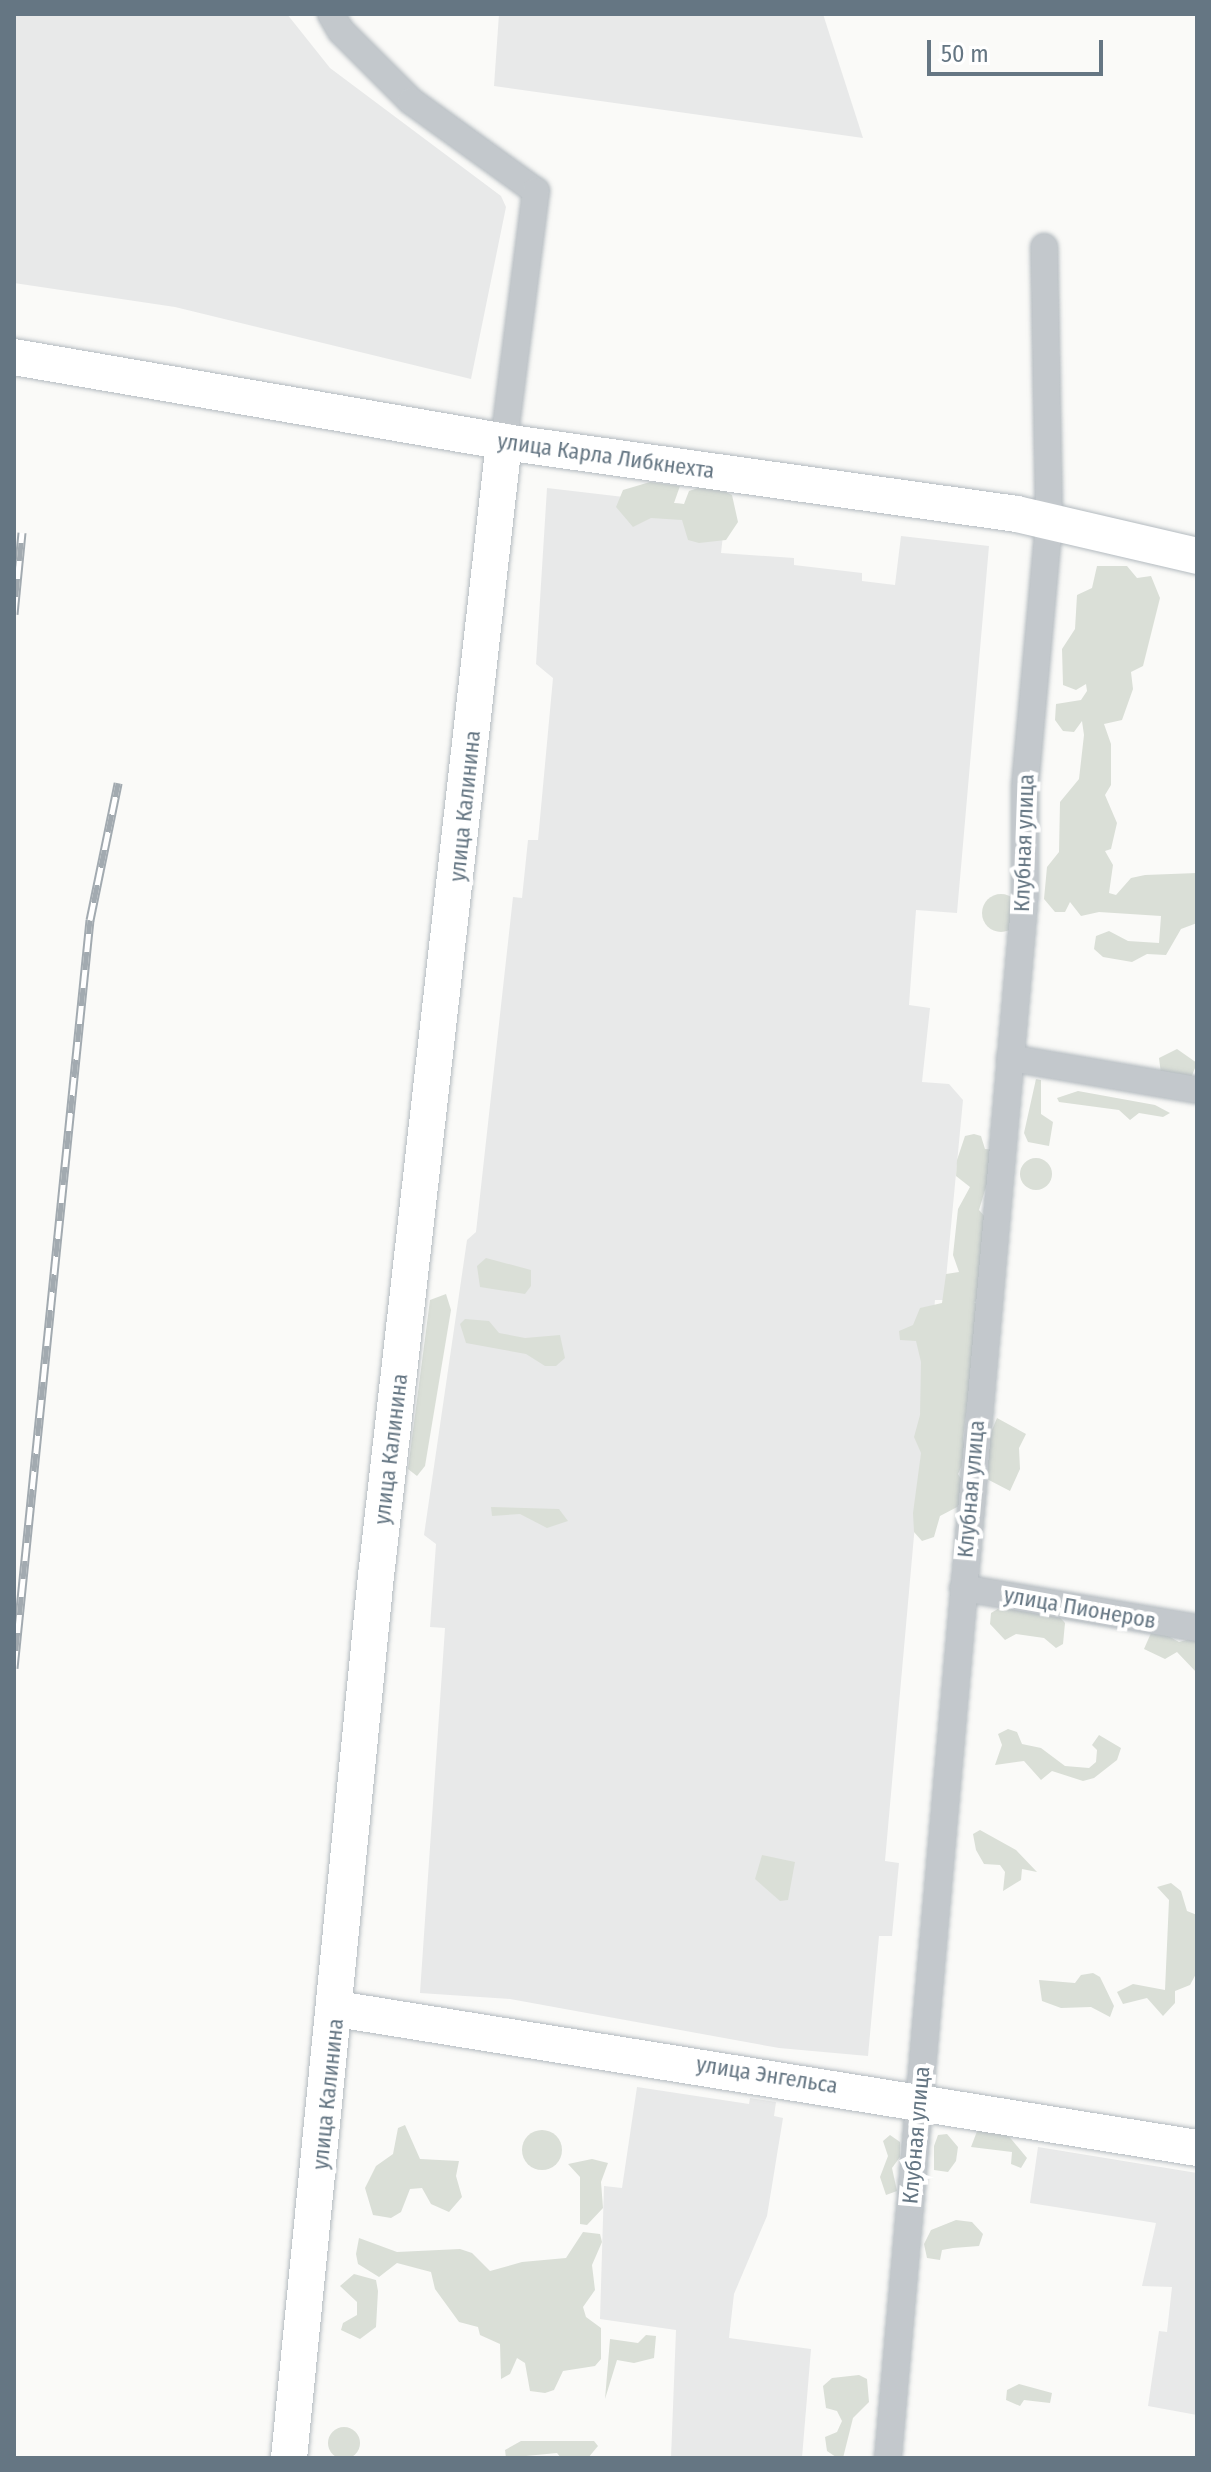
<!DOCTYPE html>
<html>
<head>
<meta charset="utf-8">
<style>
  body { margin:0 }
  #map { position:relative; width:1211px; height:2472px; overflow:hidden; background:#fafaf8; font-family:"Fira Sans Condensed",sans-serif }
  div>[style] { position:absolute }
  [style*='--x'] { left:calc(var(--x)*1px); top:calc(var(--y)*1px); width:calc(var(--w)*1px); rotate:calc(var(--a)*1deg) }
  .built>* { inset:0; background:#e8e9e9 }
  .green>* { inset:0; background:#dadfd7 }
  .round { border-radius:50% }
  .roads { filter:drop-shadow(0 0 2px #b3babf) drop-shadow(0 0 2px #b3babf) }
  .street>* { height:26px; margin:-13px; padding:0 13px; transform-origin:13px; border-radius:13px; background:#c3c8cc }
  .secondary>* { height:36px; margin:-18px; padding:0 18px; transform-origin:18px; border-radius:18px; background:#fff }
  .rail>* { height:9px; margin-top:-4.5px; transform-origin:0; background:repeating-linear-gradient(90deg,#fff 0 18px,#a2aab0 0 36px); box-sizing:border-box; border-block:2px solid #a2aab0 }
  span { translate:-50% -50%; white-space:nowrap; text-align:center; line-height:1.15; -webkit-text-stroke:8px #fff; paint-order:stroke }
  .street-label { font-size:22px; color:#657683 }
  .frame { position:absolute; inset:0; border:16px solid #657683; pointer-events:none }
  .scale { position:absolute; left:927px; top:40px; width:176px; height:36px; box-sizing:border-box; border:4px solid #657683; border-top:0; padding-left:10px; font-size:24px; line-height:28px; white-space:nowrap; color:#657683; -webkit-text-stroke:6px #fff; paint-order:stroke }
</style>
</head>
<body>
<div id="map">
  <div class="built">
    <div style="clip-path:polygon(14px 14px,287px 14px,330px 68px,501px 196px,506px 207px,471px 379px,175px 307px,14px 283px)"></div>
    <div style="clip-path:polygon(499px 14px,823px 14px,863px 138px,494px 86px)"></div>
    <div style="clip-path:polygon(547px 488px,726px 509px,721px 553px,794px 558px,794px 565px,862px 573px,862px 581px,895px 585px,901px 536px,989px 546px,957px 913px,916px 910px,909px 1005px,930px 1008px,922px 1082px,949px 1084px,963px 1100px,944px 1300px,935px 1300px,885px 1861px,899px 1863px,892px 1936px,879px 1936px,868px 2056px,779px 2048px,510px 1999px,420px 1993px,445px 1628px,430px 1627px,436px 1544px,424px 1535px,467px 1240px,476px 1232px,513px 897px,522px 898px,528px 840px,538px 840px,553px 678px,536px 664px)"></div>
    <div style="clip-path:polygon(637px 2087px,749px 2104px,750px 2098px,776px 2102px,774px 2116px,783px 2118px,767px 2216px,734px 2294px,729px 2338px,811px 2349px,802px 2458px,671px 2458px,676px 2330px,600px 2319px,604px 2186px,622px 2188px)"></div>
    <div style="clip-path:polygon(1038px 2147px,1197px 2173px,1197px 2415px,1148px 2406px,1159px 2331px,1167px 2332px,1172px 2287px,1142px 2286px,1156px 2223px,1030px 2203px)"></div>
  </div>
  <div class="green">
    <div style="clip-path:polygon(650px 482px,680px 486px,674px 503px,684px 504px,689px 491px,698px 488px,720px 489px,732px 495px,738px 522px,726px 540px,699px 543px,688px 540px,682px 520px,651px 518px,633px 527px,616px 507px,623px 490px)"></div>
    <div style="clip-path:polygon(1097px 566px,1127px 566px,1137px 578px,1151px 576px,1160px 598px,1143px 666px,1131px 672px,1133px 689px,1122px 720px,1104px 724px,1111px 744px,1111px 785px,1105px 795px,1117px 823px,1111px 849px,1105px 851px,1113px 865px,1109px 893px,1116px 895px,1131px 878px,1145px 875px,1197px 873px,1197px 923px,1181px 929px,1166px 955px,1147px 954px,1132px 962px,1103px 957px,1094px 949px,1096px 936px,1109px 931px,1128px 941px,1159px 943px,1161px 916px,1099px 912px,1081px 916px,1070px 902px,1065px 912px,1055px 912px,1044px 899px,1047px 867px,1059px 852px,1060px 802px,1079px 779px,1084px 735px,1082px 721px,1074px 732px,1063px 731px,1055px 720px,1056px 704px,1081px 700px,1087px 691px,1086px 684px,1076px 690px,1063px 685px,1062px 649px,1075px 629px,1077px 595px,1092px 588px)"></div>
    <div class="round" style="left:982px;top:894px;width:38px;height:38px"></div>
    <div style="clip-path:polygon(1177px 1049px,1197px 1063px,1191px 1078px,1161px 1074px,1159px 1058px)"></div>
    <div style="clip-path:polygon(1036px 1079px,1041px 1080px,1041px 1114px,1053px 1122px,1049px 1146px,1028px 1142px,1024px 1133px)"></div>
    <div style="clip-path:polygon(1078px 1091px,1155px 1105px,1170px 1113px,1163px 1117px,1139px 1113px,1130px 1120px,1119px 1110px,1059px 1102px,1057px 1098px)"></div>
    <div style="clip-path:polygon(974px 1134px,981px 1136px,985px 1149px,997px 1150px,979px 1210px,986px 1218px,981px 1300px,974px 1302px,979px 1306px,963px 1439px,967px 1454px,958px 1474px,963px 1482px,959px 1506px,940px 1516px,934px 1537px,922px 1541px,914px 1532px,913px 1513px,921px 1453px,914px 1437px,920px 1415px,921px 1362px,916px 1341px,900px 1340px,899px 1331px,913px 1325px,920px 1308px,942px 1303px,946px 1274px,959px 1272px,953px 1255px,958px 1209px,970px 1187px,956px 1176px,957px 1160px,965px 1136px)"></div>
    <div class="round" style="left:1020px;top:1158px;width:32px;height:32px"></div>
    <div style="clip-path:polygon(486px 1258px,531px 1270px,531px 1286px,525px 1294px,480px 1287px,477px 1266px)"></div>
    <div style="clip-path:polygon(446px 1294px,451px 1310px,425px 1466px,417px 1476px,408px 1469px,430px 1300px)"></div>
    <div style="clip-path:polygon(465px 1319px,489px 1321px,499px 1333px,525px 1338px,560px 1335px,565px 1358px,556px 1366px,545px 1366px,526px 1354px,466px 1343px,460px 1324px)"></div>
    <div style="clip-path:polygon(997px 1418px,1026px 1434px,1019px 1448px,1020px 1469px,1010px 1491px,985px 1478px,982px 1454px)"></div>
    <div style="clip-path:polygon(491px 1507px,559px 1509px,568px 1521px,547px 1528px,520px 1514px,492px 1516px)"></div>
    <div style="clip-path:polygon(1001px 1607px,1057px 1614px,1065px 1623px,1063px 1644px,1056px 1648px,1044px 1638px,1016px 1634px,1005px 1640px,990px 1624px,991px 1613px)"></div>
    <div style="clip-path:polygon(1161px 1632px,1179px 1642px,1197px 1637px,1197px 1673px,1177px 1652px,1165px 1659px,1144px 1649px,1151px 1633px)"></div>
    <div style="clip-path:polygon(1008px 1729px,1017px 1732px,1022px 1744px,1041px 1748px,1065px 1766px,1089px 1768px,1096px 1762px,1097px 1750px,1092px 1745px,1099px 1735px,1121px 1748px,1117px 1760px,1094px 1778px,1083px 1781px,1052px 1771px,1041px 1780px,1024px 1761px,995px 1765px,1002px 1745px,998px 1734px)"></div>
    <div style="clip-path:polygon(980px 1830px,1016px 1850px,1037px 1872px,1022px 1869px,1021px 1880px,1003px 1891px,1005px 1872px,1000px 1865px,984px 1864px,976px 1850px,973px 1834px)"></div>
    <div style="clip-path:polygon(762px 1855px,795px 1862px,788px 1900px,780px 1901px,755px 1879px)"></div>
    <div style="clip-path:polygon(1171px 1883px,1181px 1891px,1187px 1911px,1197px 1915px,1197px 1972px,1190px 1985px,1175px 1991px,1175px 2003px,1163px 2016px,1147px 1998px,1123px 2004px,1117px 1992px,1133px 1984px,1165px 1990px,1169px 1900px,1157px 1887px)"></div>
    <div style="clip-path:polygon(1093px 1973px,1100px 1977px,1114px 2006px,1110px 2017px,1091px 2007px,1061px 2008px,1042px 2001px,1039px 1980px,1075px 1983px,1081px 1975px)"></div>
    <div style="clip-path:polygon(405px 2125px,420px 2159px,459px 2161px,456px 2176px,462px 2197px,449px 2212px,431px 2204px,422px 2188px,410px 2189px,401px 2212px,391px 2218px,373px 2215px,365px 2188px,376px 2166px,393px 2154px,398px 2128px)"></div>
    <div style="clip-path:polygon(979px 2126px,1007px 2134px,1027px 2158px,1021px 2168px,1011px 2164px,1012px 2152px,971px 2147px)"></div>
    <div class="round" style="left:522px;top:2130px;width:40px;height:40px"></div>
    <div style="clip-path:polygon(947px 2134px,958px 2147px,956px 2161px,948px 2172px,934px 2170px,934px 2146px,938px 2135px)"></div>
    <div style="clip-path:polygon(890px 2135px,900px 2142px,900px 2157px,892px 2168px,897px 2191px,886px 2195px,880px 2177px,888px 2156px,883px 2141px)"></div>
    <div style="clip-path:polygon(592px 2159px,608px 2163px,601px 2182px,603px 2208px,587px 2225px,580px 2224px,580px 2177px,568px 2164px)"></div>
    <div style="clip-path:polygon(956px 2220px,972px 2222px,983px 2234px,979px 2246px,953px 2248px,942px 2250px,940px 2260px,927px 2258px,924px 2244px,931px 2230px)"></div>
    <div style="clip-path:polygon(583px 2232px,600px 2234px,602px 2242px,592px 2265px,595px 2290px,583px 2307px,586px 2317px,601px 2328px,601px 2359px,595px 2366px,563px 2371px,554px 2390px,545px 2393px,530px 2391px,525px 2363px,517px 2358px,510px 2374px,501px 2379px,500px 2344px,480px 2335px,478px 2327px,459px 2322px,435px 2289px,431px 2272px,397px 2263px,379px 2277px,358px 2264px,356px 2254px,359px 2238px,397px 2252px,460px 2249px,472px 2253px,490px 2271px,522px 2262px,566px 2258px)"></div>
    <div style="clip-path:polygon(354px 2274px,376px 2280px,378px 2291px,376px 2327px,360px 2339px,341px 2330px,343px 2323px,357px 2315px,357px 2302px,340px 2286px)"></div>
    <div style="clip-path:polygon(646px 2335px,656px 2336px,654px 2358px,634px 2363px,617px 2360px,605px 2399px,610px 2339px,638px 2343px)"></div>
    <div style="clip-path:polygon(859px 2375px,867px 2379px,869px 2402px,853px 2418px,843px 2458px,836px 2457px,827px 2451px,825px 2437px,837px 2432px,842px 2421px,837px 2411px,826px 2408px,823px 2386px,832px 2378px)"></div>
    <div style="clip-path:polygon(1019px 2384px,1052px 2393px,1050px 2403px,1024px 2400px,1020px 2406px,1006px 2400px,1007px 2390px)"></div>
    <div class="round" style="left:328px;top:2427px;width:32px;height:32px"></div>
    <div style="clip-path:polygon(521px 2441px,594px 2441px,598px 2446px,588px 2458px,561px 2458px,557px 2453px,506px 2458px,505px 2450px)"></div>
  </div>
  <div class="roads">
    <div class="street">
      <div style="--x:331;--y:14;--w:20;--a:60"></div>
      <div style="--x:341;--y:31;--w:99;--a:45"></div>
      <div style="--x:411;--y:101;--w:154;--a:35.8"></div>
      <div style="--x:536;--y:191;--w:253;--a:97.3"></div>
      <div style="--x:1010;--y:1058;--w:190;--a:9.7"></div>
      <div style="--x:963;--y:1588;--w:237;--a:9.7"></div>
      <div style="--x:888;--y:2458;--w:1570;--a:-84.99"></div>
      <div style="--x:1025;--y:894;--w:108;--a:-90"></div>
      <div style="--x:1025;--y:786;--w:267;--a:-84.8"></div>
      <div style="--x:1049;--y:520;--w:273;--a:-91"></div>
    </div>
    <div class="secondary">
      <div style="--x:14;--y:357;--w:497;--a:9.8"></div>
      <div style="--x:504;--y:442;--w:518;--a:7.99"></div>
      <div style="--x:1017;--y:514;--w:185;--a:13.1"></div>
      <div style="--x:337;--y:2009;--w:871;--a:9.18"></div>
      <div style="--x:289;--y:2458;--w:886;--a:-84.37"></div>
      <div style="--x:376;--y:1576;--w:1141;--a:-83.56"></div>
    </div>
  </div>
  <div class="rail">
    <div style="--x:14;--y:614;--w:82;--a:-84.4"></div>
    <div style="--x:14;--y:1668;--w:752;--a:-84.2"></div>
    <div style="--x:90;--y:920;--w:140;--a:-78.4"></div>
  </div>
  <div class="street-label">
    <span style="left:606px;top:456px;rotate:8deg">улица Карла Либкнехта</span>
    <span style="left:465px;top:806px;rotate:-84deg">улица Калинина</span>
    <span style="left:1024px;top:843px;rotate:-88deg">Клубная улица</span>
    <span style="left:391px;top:1449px;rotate:-83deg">улица Калинина</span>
    <span style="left:971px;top:1489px;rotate:-85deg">Клубная улица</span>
    <span style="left:1080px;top:1608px;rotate:10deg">улица Пионеров</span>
    <span style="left:767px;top:2075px;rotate:9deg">улица Энгельса</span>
    <span style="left:328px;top:2094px;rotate:-84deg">улица Калинина</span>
    <span style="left:916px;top:2135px;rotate:-85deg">Клубная улица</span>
  </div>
  <div class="frame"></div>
  <div class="scale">50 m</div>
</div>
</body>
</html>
